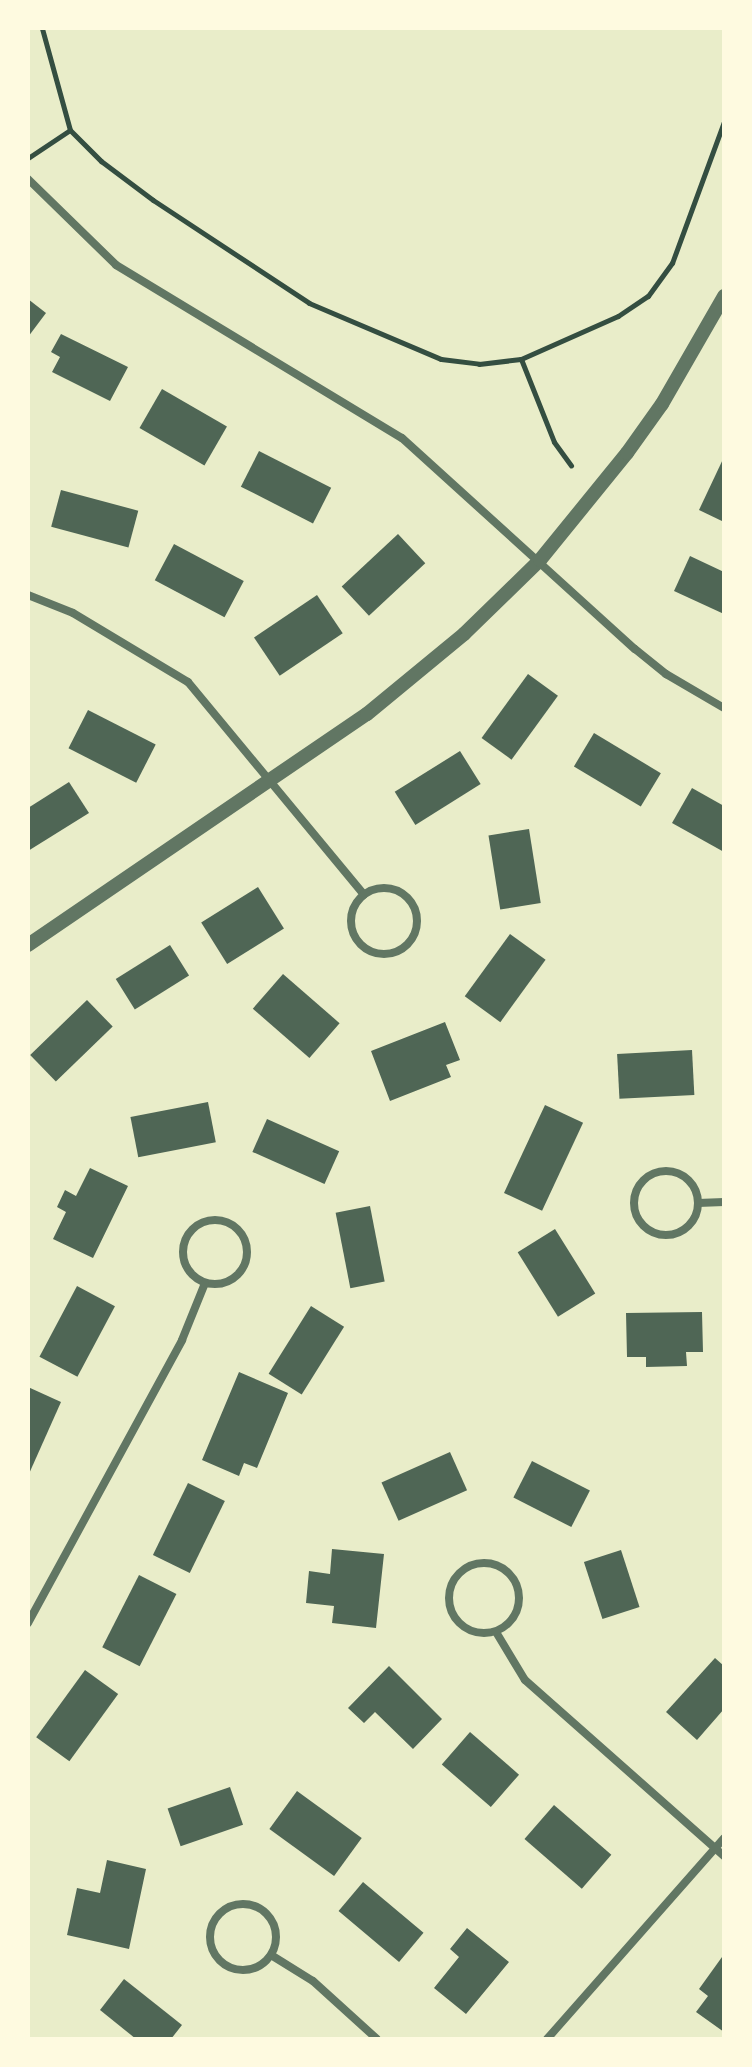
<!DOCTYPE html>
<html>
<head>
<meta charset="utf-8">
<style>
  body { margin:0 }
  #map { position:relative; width:752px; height:2067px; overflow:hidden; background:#e9edc9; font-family:Lato,sans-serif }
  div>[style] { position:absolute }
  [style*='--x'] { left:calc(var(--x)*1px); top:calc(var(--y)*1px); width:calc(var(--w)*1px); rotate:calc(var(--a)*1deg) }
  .building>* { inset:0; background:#4f6655; transform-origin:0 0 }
  .path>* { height:5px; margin:-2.5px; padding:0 2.5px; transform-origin:2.5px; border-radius:2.5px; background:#344e41 }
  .minor>* { height:8px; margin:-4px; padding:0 4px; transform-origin:4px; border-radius:4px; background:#617663 }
  .minor>.ring { margin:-4px; padding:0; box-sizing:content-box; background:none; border:8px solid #617663; border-radius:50% }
  .tertiary>* { height:14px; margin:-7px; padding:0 7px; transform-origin:7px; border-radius:7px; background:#617663 }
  span { translate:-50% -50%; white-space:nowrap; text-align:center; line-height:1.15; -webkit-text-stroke:6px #fefae0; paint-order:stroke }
  .frame { position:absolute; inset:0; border:30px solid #fefae0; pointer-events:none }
</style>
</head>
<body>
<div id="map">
  <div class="building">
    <div style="clip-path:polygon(28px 299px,46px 313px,28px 337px)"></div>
    <div style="clip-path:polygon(61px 334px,128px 367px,110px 401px,52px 372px,60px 357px,51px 352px)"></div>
    <div style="left:162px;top:389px;width:75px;height:45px;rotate:30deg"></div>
    <div style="left:259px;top:451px;width:81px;height:40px;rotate:27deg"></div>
    <div style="clip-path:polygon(724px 457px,724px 522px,699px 510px)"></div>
    <div style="left:61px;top:490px;width:80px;height:38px;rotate:15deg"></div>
    <div style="left:398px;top:534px;width:40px;height:77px;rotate:47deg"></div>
    <div style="left:174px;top:544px;width:79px;height:41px;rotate:28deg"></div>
    <div style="clip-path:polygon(690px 556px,724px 572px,724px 614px,674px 591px)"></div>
    <div style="left:317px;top:595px;width:46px;height:76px;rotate:56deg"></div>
    <div style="left:528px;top:674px;width:37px;height:79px;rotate:36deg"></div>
    <div style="left:88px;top:710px;width:76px;height:43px;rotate:27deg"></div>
    <div style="left:594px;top:733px;width:78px;height:39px;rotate:31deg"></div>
    <div style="left:460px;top:751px;width:39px;height:77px;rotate:58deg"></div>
    <div style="clip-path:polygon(69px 782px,89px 813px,28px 851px,28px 808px)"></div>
    <div style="clip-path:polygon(692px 788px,724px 806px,724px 852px,672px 823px)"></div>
    <div style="left:529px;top:829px;width:75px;height:41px;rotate:81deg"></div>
    <div style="left:258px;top:887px;width:49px;height:67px;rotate:58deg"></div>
    <div style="left:510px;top:934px;width:44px;height:77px;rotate:36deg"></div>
    <div style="left:170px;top:945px;width:36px;height:64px;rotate:58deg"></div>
    <div style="left:283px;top:974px;width:75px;height:46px;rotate:41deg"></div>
    <div style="left:87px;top:1000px;width:37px;height:79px;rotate:46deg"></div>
    <div style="clip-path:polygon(445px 1022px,460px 1060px,446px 1065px,451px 1077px,390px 1101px,371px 1051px)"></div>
    <div style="left:692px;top:1050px;width:45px;height:75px;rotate:87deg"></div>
    <div style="left:208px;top:1102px;width:41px;height:79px;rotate:79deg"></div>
    <div style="left:545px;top:1105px;width:42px;height:97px;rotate:25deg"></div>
    <div style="left:267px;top:1119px;width:79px;height:36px;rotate:24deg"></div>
    <div style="clip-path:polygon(90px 1168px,128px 1186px,93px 1258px,53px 1239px,66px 1212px,57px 1207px,65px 1190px,76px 1196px)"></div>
    <div style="left:370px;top:1206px;width:77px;height:35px;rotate:79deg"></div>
    <div style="left:555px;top:1229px;width:76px;height:44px;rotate:58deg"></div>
    <div style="left:77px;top:1286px;width:43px;height:80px;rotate:28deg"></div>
    <div style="left:311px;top:1306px;width:39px;height:80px;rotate:32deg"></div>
    <div style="clip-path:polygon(702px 1312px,703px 1352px,686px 1352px,687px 1366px,646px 1367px,646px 1357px,627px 1357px,626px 1313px)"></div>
    <div style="clip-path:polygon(239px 1372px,288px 1393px,257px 1468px,244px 1463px,239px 1476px,202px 1460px)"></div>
    <div style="clip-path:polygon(28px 1387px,61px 1402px,28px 1476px)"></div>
    <div style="left:450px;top:1452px;width:42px;height:75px;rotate:66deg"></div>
    <div style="left:532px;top:1461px;width:65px;height:41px;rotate:27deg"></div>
    <div style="left:188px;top:1483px;width:41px;height:80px;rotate:26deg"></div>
    <div style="clip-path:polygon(332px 1549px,384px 1554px,376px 1628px,332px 1623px,334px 1606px,306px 1603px,309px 1571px,330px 1574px)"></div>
    <div style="left:621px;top:1550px;width:60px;height:39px;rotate:72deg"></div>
    <div style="left:139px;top:1575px;width:42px;height:81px;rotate:27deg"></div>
    <div style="clip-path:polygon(715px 1658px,724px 1666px,724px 1709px,697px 1740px,666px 1712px)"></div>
    <div style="clip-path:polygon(389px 1666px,442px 1719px,413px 1749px,375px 1712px,364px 1723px,348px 1708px)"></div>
    <div style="left:85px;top:1670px;width:41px;height:83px;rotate:36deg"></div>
    <div style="left:470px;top:1732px;width:65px;height:43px;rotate:41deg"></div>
    <div style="left:230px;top:1787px;width:40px;height:66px;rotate:71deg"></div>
    <div style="left:297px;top:1791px;width:80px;height:47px;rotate:36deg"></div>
    <div style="left:554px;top:1805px;width:76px;height:45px;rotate:41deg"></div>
    <div style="clip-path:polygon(107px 1860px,146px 1869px,129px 1949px,67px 1935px,77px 1888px,100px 1893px)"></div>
    <div style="left:363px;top:1882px;width:79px;height:38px;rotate:40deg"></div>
    <div style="clip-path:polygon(467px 1928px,509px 1962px,466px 2014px,434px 1988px,459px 1957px,450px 1949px)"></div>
    <div style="clip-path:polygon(722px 1957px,724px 1959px,724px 2032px,696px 2012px,708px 1996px,699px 1989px)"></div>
    <div style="clip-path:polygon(124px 1979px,182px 2025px,171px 2039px,136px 2039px,100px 2010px)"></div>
  </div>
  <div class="path">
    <div style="--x:70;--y:130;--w:44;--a:45"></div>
    <div style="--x:101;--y:161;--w:65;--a:36.9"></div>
    <div style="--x:153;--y:200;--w:187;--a:33.4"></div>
    <div style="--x:309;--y:303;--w:143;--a:23"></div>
    <div style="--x:441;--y:359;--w:38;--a:7"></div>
    <div style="--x:479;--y:364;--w:42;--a:-6.8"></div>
    <div style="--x:521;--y:359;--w:106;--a:-23.9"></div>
    <div style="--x:618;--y:316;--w:36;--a:-34"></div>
    <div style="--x:648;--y:296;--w:41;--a:-54"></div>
    <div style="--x:672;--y:263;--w:150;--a:-69.8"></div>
    <div style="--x:28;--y:158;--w:50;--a:-33.7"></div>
    <div style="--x:70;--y:130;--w:106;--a:-105.4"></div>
    <div style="--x:521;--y:359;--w:89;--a:68.3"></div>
    <div style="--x:554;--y:442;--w:29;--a:54"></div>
  </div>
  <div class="minor">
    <div style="--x:28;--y:179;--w:123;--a:44.3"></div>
    <div style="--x:116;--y:265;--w:334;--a:31.2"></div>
    <div style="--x:402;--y:438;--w:314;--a:42.2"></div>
    <div style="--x:635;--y:649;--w:40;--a:39"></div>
    <div style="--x:666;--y:674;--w:67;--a:30.4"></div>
    <div style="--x:28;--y:595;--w:48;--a:21.8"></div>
    <div style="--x:73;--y:613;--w:134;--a:31"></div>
    <div style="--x:188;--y:682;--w:276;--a:50.4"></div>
    <div class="ring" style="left:351px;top:888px;width:58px;height:58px"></div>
    <div class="ring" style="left:634px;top:1171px;width:56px;height:56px"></div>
    <div style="--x:698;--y:1203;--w:26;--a:-2"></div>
    <div class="ring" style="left:183px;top:1220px;width:56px;height:56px"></div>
    <div class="ring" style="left:449px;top:1563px;width:62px;height:62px"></div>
    <div style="--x:28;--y:1623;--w:322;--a:-61.4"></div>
    <div style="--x:182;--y:1340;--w:61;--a:-68"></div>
    <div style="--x:496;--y:1632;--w:56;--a:58.9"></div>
    <div style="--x:525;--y:1680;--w:266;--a:41.5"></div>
    <div class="ring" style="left:210px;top:1904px;width:58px;height:58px"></div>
    <div style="--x:271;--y:1955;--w:49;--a:31.8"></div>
    <div style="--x:313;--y:1981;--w:86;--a:42.2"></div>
    <div style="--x:547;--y:2039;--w:268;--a:-48.6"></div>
  </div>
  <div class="tertiary">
    <div style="--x:28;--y:945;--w:410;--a:-34.3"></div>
    <div style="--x:367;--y:714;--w:126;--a:-39.5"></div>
    <div style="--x:464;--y:634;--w:106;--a:-44.2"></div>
    <div style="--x:540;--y:560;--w:138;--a:-50.9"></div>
    <div style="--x:627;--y:453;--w:60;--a:-54.5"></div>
    <div style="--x:662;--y:404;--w:125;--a:-60.1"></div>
  </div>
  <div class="frame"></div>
</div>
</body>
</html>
